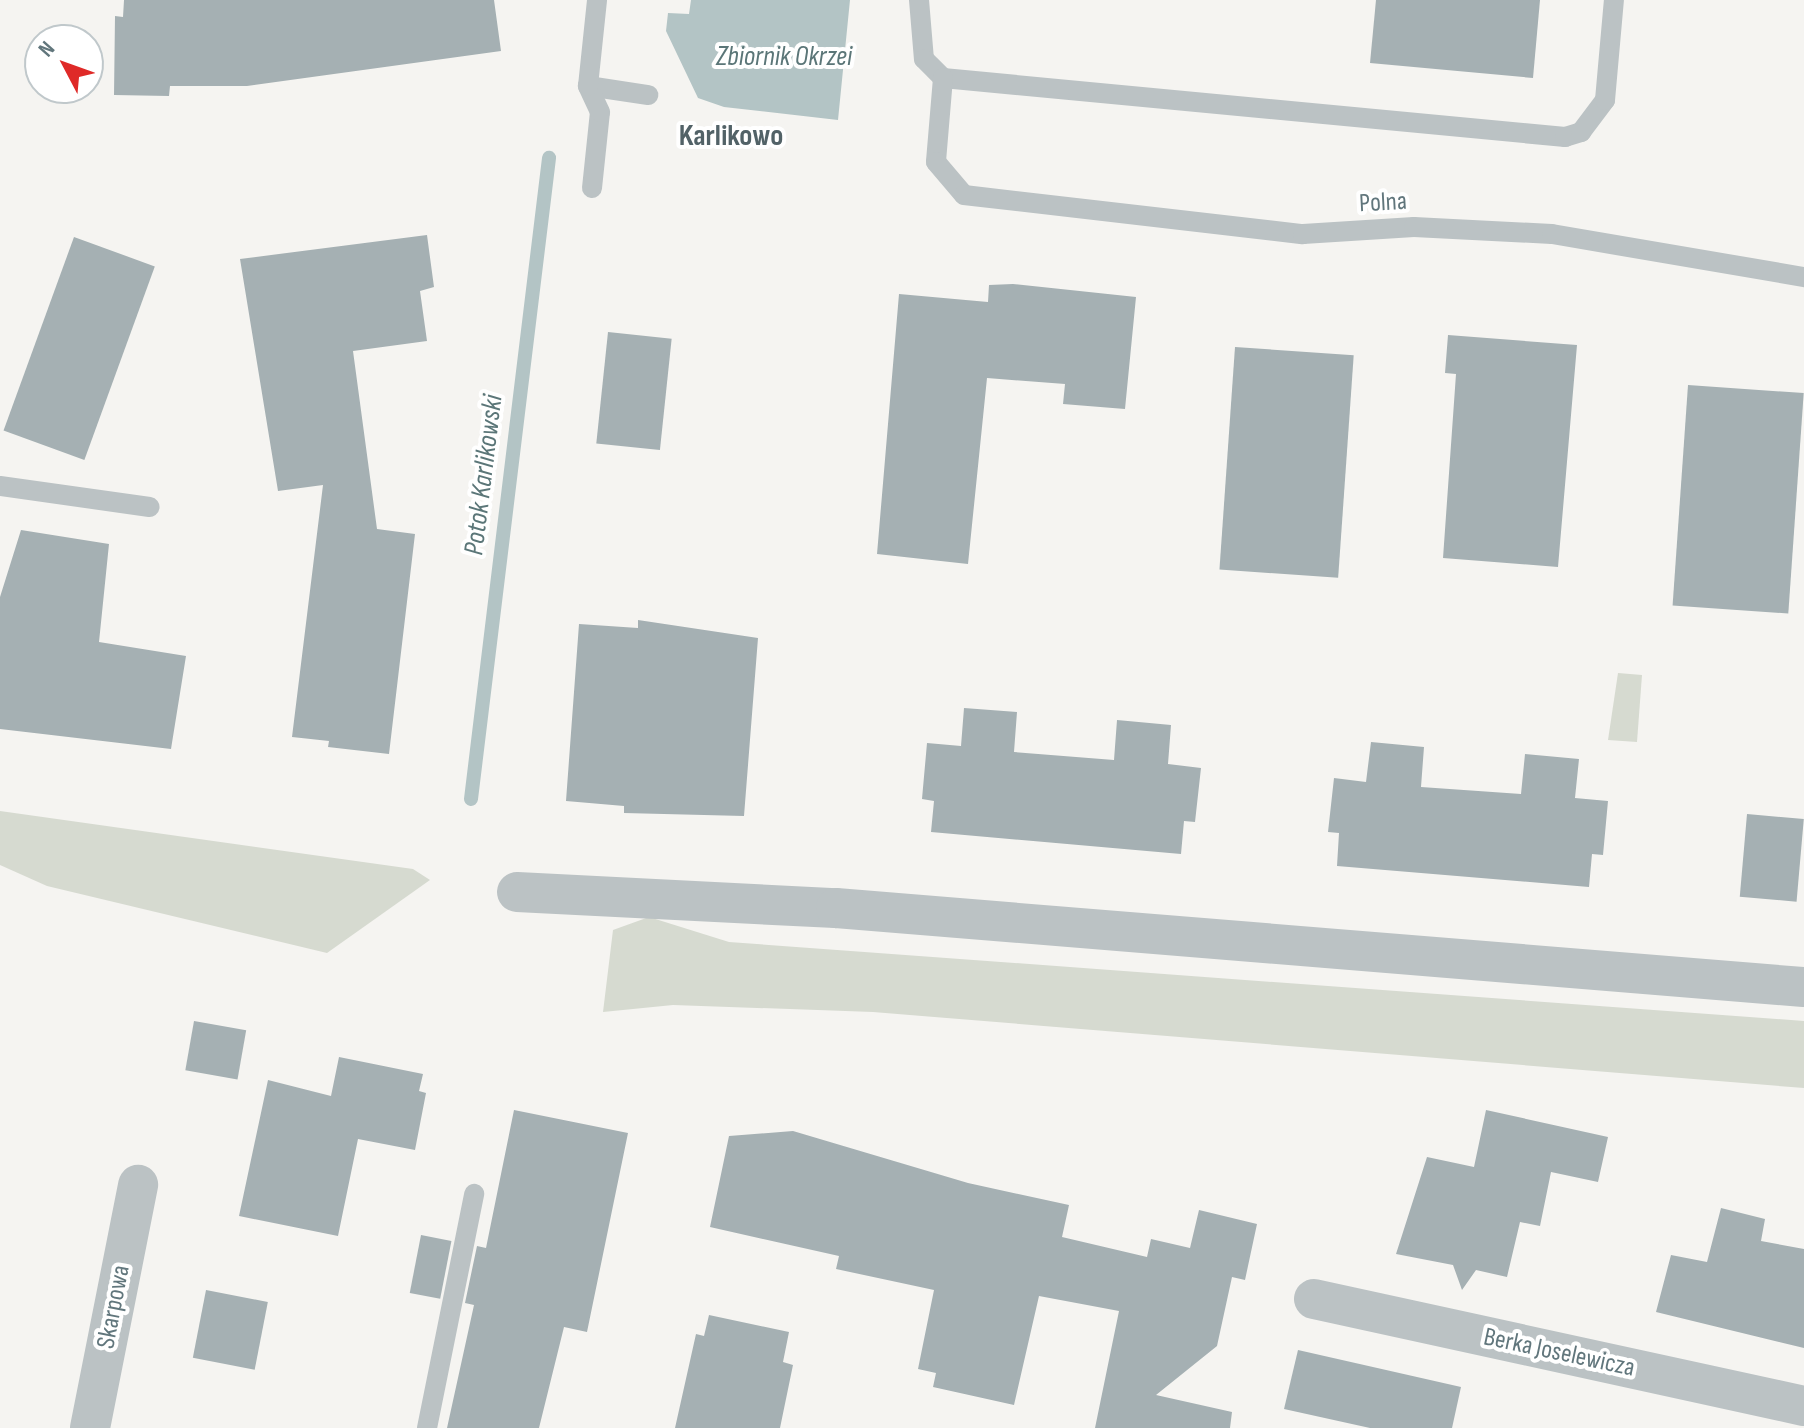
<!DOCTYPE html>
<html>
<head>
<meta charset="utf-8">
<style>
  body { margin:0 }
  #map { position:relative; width:1804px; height:1428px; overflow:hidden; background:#f5f4f1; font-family:"Sofia Sans Condensed",sans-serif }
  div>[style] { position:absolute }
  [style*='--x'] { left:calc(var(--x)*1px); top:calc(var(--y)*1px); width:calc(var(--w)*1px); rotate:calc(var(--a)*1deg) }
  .green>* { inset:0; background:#d6dad0 }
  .water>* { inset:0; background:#b3c4c5 }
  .stream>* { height:14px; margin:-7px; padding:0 7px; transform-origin:7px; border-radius:7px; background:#b3c4c5 }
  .building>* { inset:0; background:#a5b0b3; transform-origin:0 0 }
  .service>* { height:20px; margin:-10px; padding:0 10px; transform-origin:10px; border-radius:10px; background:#bbc2c4 }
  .minor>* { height:40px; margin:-20px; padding:0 20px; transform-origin:20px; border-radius:20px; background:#bbc2c4 }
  span { translate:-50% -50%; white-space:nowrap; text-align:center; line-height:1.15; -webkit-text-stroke:8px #fff; paint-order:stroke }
  .street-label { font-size:26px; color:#61767c }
  .water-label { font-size:28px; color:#5b7678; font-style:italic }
  .quarter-label { font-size:30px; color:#526267; font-weight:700 }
  .north { position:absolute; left:24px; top:24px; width:80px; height:80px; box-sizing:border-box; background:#fff; border:2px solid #c0c8cb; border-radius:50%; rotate:311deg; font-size:22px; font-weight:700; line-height:32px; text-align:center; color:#61767c }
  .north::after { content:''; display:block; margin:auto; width:28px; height:36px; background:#df2a28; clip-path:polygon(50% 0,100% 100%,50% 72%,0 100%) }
</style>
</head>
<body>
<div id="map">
  <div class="green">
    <div style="clip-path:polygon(1618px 673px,1642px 675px,1637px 742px,1608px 740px)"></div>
    <div style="clip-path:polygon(0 811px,413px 869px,430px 880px,327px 953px,47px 886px,0 865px)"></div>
    <div style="clip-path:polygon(649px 917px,729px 942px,1804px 1021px,1804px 1088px,873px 1012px,673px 1005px,603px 1012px,613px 930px)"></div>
  </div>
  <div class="water">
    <div style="clip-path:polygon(691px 0,850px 0,838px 120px,724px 107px,698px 98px,666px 31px,668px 13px,689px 14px)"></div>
  </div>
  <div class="stream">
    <div style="--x:471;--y:799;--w:646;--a:-83.06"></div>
  </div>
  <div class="building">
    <div style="clip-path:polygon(124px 0,494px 0,501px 51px,247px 86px,170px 86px,169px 96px,114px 95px,115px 16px,123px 17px)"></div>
    <div style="clip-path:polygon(1376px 0,1540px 0,1533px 78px,1370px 63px)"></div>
    <div style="clip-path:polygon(427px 235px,434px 287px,420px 291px,427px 341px,353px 351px,377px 529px,415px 534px,389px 754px,328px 747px,329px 741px,292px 737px,323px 485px,278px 491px,240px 259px)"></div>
    <div style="left:74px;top:237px;width:86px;height:206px;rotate:20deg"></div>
    <div style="clip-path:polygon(1013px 284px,1136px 297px,1125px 409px,1063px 404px,1065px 384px,987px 378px,968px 564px,877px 554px,899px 294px,988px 302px,989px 285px)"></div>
    <div style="left:608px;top:332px;width:64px;height:112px;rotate:6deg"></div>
    <div style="clip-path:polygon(1448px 335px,1577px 345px,1558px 567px,1443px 558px,1456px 374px,1445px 373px)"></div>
    <div style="left:1235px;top:347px;width:119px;height:223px;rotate:4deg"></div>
    <div style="left:1688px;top:385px;width:116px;height:221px;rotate:4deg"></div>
    <div style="clip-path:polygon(21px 530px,109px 544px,99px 642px,186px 656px,171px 749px,0 729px,0 597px)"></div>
    <div style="clip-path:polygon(638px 620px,758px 638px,744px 816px,624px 813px,624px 806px,566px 801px,579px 624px,638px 628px)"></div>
    <div style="clip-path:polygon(964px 708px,1017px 712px,1014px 752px,1114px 760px,1117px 720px,1171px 725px,1168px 764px,1201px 768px,1195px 822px,1184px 821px,1181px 854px,931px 832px,934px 801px,922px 799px,927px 743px,961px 746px)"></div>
    <div style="clip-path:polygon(1371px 742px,1424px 747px,1421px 787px,1521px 794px,1525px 754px,1579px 759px,1575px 798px,1608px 801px,1603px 855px,1592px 854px,1589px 887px,1337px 866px,1339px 833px,1328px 832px,1334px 778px,1366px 782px)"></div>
    <div style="left:1747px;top:814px;width:57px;height:83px;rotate:5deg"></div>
    <div style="left:194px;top:1021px;width:53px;height:50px;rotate:10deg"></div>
    <div style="clip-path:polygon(339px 1057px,423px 1074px,419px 1091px,426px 1093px,415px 1150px,358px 1139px,338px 1236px,239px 1216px,268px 1080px,331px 1096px)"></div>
    <div style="clip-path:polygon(514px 1110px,628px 1133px,587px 1332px,564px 1327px,539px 1428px,447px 1428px,474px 1305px,465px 1303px,477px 1246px,486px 1248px)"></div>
    <div style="clip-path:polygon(1486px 1110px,1608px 1137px,1598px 1182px,1551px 1172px,1540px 1226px,1520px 1222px,1507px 1277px,1476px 1270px,1462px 1290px,1453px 1265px,1396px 1254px,1427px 1157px,1474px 1167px)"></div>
    <div style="clip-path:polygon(793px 1131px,968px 1183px,1069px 1205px,1062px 1237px,1147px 1257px,1151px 1239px,1190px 1248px,1199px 1210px,1257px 1224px,1245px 1280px,1232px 1277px,1217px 1346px,1156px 1395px,1232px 1412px,1230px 1428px,1095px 1428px,1119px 1311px,1039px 1296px,1014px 1405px,933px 1387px,936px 1373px,918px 1369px,934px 1290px,836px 1269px,839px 1256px,710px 1227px,729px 1136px)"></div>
    <div style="clip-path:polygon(1721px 1208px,1765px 1219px,1761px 1241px,1804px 1249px,1804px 1348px,1656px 1312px,1671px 1255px,1707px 1262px)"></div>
    <div style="left:421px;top:1235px;width:31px;height:59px;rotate:11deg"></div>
    <div style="left:206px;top:1290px;width:63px;height:69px;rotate:11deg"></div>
    <div style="clip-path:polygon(709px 1315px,789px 1332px,783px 1362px,793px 1365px,780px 1428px,675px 1428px,696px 1334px,704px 1336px)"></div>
    <div style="clip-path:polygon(1298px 1350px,1461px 1387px,1452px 1428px,1370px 1428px,1284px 1409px)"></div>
  </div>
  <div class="service">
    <div style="--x:919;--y:0;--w:59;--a:85.2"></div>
    <div style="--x:924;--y:59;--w:27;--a:45"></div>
    <div style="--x:943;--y:78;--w:625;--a:5.42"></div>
    <div style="--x:1565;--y:137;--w:17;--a:-17"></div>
    <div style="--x:1581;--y:132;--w:40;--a:-53"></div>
    <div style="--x:1605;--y:100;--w:100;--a:-84.9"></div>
    <div style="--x:943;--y:78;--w:84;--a:94.8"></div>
    <div style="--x:936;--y:162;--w:43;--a:49.7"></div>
    <div style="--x:964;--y:195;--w:341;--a:6.6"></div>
    <div style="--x:1303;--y:234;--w:111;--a:-3.6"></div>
    <div style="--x:1414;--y:227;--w:138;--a:2.9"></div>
    <div style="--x:1552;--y:234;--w:256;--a:9.7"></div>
    <div style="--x:588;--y:86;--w:61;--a:8.5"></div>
    <div style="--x:592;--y:188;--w:76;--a:-84"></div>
    <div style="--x:600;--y:112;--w:29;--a:-115"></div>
    <div style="--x:588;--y:86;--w:86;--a:-84"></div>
    <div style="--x:0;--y:486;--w:151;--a:8"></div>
    <div style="--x:427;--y:1428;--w:239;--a:-78.6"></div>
  </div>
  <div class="minor">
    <div style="--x:517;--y:892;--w:319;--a:2.9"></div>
    <div style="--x:836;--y:908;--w:971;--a:4.67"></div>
    <div style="--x:1314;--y:1299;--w:502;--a:12.32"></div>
    <div style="--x:90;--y:1428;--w:248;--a:-78.8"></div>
  </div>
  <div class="street-label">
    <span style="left:1383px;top:203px;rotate:-3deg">Polna</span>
    <span style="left:114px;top:1307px;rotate:-79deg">Skarpowa</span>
    <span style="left:1559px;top:1353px;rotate:12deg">Berka Joselewicza</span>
  </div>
  <div class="water-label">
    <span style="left:784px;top:57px">Zbiornik Okrzei</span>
    <span style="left:484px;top:475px;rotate:-83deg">Potok Karlikowski</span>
  </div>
  <div class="quarter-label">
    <span style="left:731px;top:136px">Karlikowo</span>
  </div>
  <div class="north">N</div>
</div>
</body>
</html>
